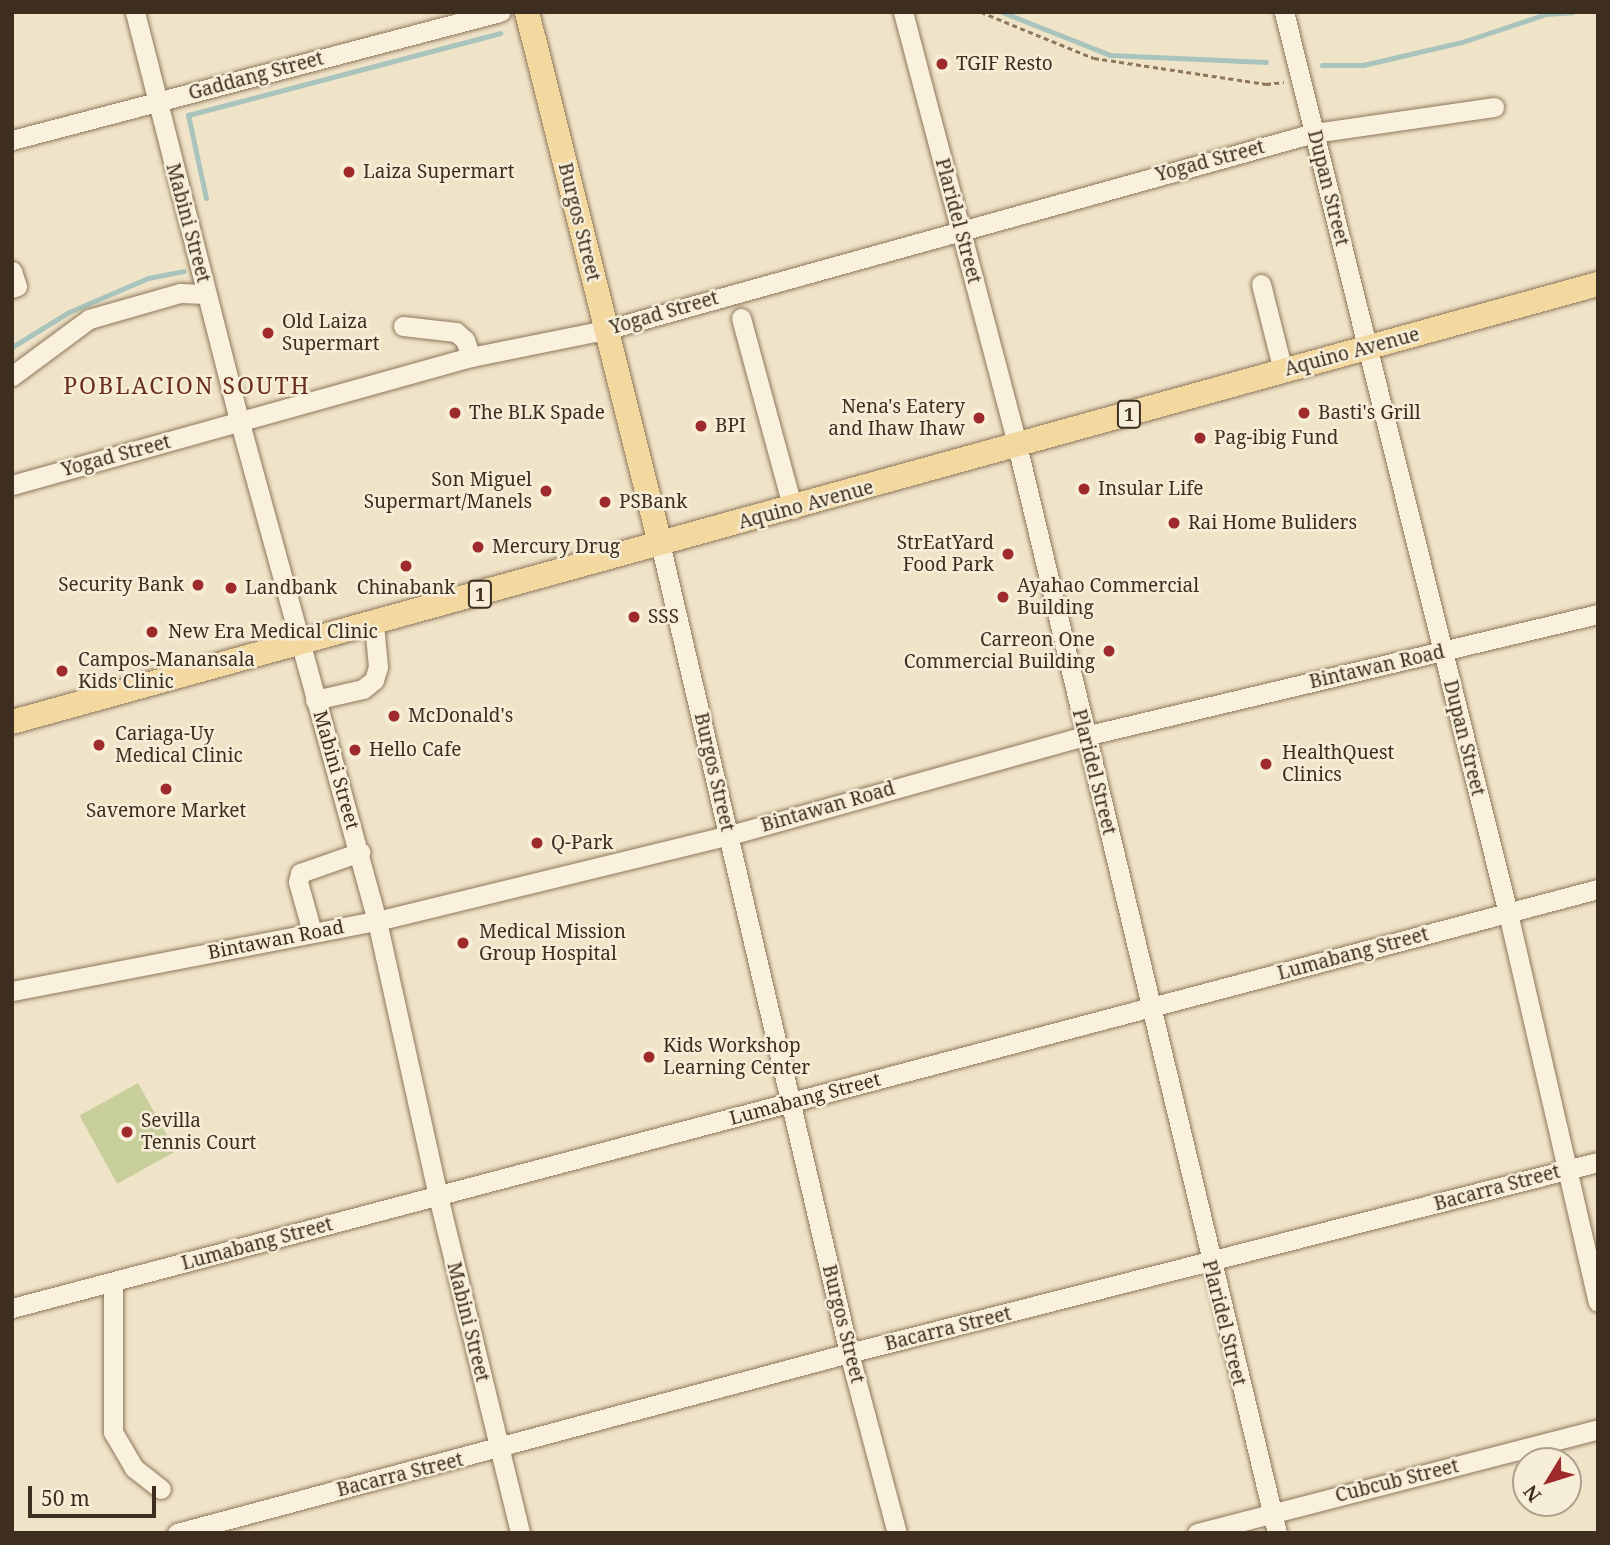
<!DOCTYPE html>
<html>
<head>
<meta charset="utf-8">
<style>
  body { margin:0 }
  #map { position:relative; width:1610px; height:1545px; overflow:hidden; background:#f0e4c8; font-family:"Noto Serif",serif }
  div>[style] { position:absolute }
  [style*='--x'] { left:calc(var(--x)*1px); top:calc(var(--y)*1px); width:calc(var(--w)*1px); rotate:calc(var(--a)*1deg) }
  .green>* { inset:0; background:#c9cf9b; transform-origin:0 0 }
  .stream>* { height:5px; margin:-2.5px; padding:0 2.5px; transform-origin:2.5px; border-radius:2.5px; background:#a9c4bc }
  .path>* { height:2.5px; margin-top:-1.25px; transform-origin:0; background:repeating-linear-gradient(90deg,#8d765c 0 5px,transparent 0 8.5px) }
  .roads { filter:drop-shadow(0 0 2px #8d765c) drop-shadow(0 0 2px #8d765c) }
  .minor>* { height:19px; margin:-9.5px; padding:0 9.5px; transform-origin:9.5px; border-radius:9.5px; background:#faf1dc }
  .major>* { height:24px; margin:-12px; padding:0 12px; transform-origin:12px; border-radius:12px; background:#f3d9a0 }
  .dots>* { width:19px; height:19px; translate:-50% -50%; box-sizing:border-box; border:4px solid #f7eed8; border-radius:50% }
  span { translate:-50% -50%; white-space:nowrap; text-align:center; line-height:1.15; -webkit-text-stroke:5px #f7eed8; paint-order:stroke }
  .shield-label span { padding:2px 5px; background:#f7eed8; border:2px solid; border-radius:5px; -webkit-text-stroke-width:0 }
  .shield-label { font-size:18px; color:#3d2e20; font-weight:700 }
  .poi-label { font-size:19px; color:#3d2e20 }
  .left { translate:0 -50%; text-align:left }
  .right { translate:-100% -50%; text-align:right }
  .street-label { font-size:19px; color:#3d2e20 }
  .quarter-label { font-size:23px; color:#6b2e1e; letter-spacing:2px }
  .frame { position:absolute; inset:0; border:14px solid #3d2e20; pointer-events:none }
  .north { position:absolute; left:1512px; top:1447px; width:70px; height:70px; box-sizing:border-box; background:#f7eed8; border:2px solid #ada18e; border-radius:50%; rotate:232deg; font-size:19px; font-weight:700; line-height:28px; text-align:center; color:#3d2e20 }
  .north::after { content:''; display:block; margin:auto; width:24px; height:32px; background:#9e2a2b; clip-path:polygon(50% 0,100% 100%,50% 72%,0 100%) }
  .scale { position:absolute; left:28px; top:1486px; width:128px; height:32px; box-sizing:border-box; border:4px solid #3d2e20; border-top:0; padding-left:9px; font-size:21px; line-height:24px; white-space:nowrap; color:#3d2e20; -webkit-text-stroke:5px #f7eed8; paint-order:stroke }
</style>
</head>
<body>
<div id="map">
  <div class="green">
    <div style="left:138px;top:1083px;width:78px;height:67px;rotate:61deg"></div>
  </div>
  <div class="stream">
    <div style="--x:1002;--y:12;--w:116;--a:21.7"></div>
    <div style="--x:1110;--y:55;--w:156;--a:2.6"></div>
    <div style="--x:1322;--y:65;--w:41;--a:0"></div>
    <div style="--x:1363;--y:65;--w:102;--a:-13.1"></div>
    <div style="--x:1462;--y:42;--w:89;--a:-18.4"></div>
    <div style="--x:1546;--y:14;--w:26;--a:-4"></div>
    <div style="--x:206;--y:198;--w:85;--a:-102.2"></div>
    <div style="--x:188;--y:115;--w:323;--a:-14.7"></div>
    <div style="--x:12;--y:347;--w:67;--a:-31.6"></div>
    <div style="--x:69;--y:312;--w:86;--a:-23.3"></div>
    <div style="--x:148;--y:278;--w:36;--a:-11"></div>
  </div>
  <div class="path">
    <div style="--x:981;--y:12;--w:122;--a:22.2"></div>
    <div style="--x:1094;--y:58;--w:174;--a:8.6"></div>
    <div style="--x:1266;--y:84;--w:18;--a:-6"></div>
  </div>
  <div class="roads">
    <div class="minor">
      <div style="--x:135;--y:12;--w:424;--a:75.7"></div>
      <div style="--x:240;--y:423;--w:517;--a:74.62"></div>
      <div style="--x:377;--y:921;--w:282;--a:77.5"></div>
      <div style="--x:438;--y:1196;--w:347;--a:76.3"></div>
      <div style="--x:903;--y:12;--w:448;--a:75.2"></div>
      <div style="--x:1017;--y:445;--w:1119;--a:76.56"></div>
      <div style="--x:1284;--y:12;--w:928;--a:76.04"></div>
      <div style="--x:1508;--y:913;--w:399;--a:77"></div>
      <div style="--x:12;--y:140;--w:505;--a:-14.7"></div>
      <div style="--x:12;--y:271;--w:16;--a:72"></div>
      <div style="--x:17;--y:286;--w:5;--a:158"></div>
      <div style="--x:1261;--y:284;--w:90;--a:75.8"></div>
      <div style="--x:741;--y:318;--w:198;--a:74.8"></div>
      <div style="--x:403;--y:326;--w:53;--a:6.5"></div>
      <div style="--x:456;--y:332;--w:12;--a:42"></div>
      <div style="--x:465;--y:340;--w:18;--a:71"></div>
      <div style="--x:12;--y:376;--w:96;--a:-36.5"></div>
      <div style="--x:89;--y:319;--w:95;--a:-15.9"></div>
      <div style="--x:180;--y:293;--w:26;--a:2"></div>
      <div style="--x:12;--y:485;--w:477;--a:-15.6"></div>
      <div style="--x:471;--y:357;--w:137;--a:-11.4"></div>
      <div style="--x:605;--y:330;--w:736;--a:-15.53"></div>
      <div style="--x:1314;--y:133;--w:182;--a:-8.2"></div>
      <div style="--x:660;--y:543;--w:832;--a:76.87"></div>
      <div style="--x:849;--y:1353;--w:186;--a:75.1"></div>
      <div style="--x:315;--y:700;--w:49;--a:-12.9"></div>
      <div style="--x:363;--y:689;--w:14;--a:-39"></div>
      <div style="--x:374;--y:680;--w:14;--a:-73"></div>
      <div style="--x:378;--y:667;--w:43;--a:-95.3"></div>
      <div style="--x:312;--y:932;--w:52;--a:-105.6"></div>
      <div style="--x:298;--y:882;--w:9;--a:-77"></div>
      <div style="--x:300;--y:873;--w:64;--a:-19.3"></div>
      <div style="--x:12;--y:991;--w:372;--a:-10.9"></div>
      <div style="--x:377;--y:921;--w:363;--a:-13.7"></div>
      <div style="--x:730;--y:835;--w:369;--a:-15.6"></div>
      <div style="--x:1085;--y:736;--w:527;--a:-13.38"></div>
      <div style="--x:113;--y:1282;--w:150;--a:90"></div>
      <div style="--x:113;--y:1432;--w:42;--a:59.7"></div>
      <div style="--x:134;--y:1468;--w:34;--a:38"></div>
      <div style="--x:12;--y:1308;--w:1640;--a:-14.8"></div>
      <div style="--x:177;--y:1533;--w:696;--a:-15"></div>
      <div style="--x:849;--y:1353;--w:773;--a:-14.31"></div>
      <div style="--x:1197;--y:1533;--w:414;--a:-14.5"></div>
    </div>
    <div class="major">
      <div style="--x:527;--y:12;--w:547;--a:75.94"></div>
      <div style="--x:12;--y:722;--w:1645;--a:-15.44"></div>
    </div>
  </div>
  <div class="dots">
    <div style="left:942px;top:64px;background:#9e2a2b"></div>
    <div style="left:349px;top:172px;background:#9e2a2b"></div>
    <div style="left:268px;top:333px;background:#9e2a2b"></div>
    <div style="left:455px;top:413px;background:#9e2a2b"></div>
    <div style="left:1304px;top:413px;background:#9e2a2b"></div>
    <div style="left:979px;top:418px;background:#9e2a2b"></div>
    <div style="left:701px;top:426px;background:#9e2a2b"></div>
    <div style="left:1200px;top:438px;background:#9e2a2b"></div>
    <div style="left:1084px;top:489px;background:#9e2a2b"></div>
    <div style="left:546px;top:491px;background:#9e2a2b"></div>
    <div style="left:605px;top:502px;background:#9e2a2b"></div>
    <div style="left:1174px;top:523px;background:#9e2a2b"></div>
    <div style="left:478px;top:547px;background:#9e2a2b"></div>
    <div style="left:1008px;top:554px;background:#9e2a2b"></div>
    <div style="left:406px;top:566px;background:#9e2a2b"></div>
    <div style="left:198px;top:585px;background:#9e2a2b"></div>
    <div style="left:231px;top:588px;background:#9e2a2b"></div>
    <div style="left:1003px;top:597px;background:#9e2a2b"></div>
    <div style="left:634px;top:617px;background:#9e2a2b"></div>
    <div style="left:152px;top:632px;background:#9e2a2b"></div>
    <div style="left:1109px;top:651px;background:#9e2a2b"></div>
    <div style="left:62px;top:671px;background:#9e2a2b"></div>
    <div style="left:394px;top:716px;background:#9e2a2b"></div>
    <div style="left:99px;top:745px;background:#9e2a2b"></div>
    <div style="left:355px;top:750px;background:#9e2a2b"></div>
    <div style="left:1266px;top:764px;background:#9e2a2b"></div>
    <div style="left:166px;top:789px;background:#9e2a2b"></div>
    <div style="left:537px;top:843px;background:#9e2a2b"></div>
    <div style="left:463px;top:943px;background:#9e2a2b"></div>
    <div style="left:649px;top:1057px;background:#9e2a2b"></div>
    <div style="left:127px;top:1132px;background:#9e2a2b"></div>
  </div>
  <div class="shield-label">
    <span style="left:1129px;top:414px">1</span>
    <span style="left:480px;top:594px">1</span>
  </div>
  <div class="poi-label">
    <span class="left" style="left:956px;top:64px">TGIF Resto</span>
    <span class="left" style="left:363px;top:172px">Laiza Supermart</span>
    <span class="left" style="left:282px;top:333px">Old Laiza<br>Supermart</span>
    <span class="right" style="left:965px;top:418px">Nena's Eatery<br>and Ihaw Ihaw</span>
    <span class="left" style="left:469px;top:413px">The BLK Spade</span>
    <span class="left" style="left:1318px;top:413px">Basti's Grill</span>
    <span class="left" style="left:715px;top:426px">BPI</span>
    <span class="left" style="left:1214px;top:438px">Pag-ibig Fund</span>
    <span class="right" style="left:532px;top:491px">Son Miguel<br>Supermart/Manels</span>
    <span class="left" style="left:1098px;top:489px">Insular Life</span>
    <span class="left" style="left:619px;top:502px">PSBank</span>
    <span class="left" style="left:1188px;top:523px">Rai Home Buliders</span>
    <span class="right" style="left:994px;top:554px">StrEatYard<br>Food Park</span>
    <span class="left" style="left:492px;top:547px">Mercury Drug</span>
    <span class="right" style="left:184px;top:585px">Security Bank</span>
    <span class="left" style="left:1017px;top:597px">Ayahao Commercial<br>Building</span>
    <span class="left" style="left:245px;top:588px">Landbank</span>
    <span style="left:406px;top:588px">Chinabank</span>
    <span class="left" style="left:648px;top:617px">SSS</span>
    <span class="left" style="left:168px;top:632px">New Era Medical Clinic</span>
    <span class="right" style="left:1095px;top:651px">Carreon One<br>Commercial Building</span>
    <span class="left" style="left:78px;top:671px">Campos-Manansala<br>Kids Clinic</span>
    <span class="left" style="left:408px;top:716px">McDonald's</span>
    <span class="left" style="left:115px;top:745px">Cariaga-Uy<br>Medical Clinic</span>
    <span class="left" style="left:369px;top:750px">Hello Cafe</span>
    <span class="left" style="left:1282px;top:764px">HealthQuest<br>Clinics</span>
    <span style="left:166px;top:811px">Savemore Market</span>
    <span class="left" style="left:551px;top:843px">Q-Park</span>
    <span class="left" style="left:479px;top:943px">Medical Mission<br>Group Hospital</span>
    <span class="left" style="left:663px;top:1057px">Kids Workshop<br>Learning Center</span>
    <span class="left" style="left:141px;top:1132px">Sevilla<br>Tennis Court</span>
  </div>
  <div class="street-label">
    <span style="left:256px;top:76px;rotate:-15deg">Gaddang Street</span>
    <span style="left:1210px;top:161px;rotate:-15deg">Yogad Street</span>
    <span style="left:1328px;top:188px;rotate:76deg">Dupan Street</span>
    <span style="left:958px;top:221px;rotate:75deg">Plaridel Street</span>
    <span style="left:579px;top:222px;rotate:76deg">Burgos Street</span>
    <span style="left:188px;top:223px;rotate:75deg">Mabini Street</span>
    <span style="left:664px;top:313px;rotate:-16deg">Yogad Street</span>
    <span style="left:1352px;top:352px;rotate:-15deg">Aquino Avenue</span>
    <span style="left:116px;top:456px;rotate:-15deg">Yogad Street</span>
    <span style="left:806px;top:505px;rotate:-15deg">Aquino Avenue</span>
    <span style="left:1377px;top:667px;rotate:-13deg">Bintawan Road</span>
    <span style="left:1464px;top:738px;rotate:76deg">Dupan Street</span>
    <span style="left:336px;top:770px;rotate:74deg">Mabini Street</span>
    <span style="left:714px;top:772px;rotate:77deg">Burgos Street</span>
    <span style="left:1094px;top:772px;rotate:76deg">Plaridel Street</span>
    <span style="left:828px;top:807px;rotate:-16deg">Bintawan Road</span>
    <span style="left:276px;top:940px;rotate:-11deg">Bintawan Road</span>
    <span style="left:1353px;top:954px;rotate:-15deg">Lumabang Street</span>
    <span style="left:805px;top:1099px;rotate:-15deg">Lumabang Street</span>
    <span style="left:1497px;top:1188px;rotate:-15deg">Bacarra Street</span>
    <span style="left:257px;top:1244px;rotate:-15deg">Lumabang Street</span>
    <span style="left:468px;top:1322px;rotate:76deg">Mabini Street</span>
    <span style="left:1224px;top:1323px;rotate:76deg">Plaridel Street</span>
    <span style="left:843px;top:1324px;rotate:76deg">Burgos Street</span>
    <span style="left:948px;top:1329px;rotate:-14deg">Bacarra Street</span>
    <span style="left:400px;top:1475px;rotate:-14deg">Bacarra Street</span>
    <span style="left:1397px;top:1481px;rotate:-14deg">Cubcub Street</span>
  </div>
  <div class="quarter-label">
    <span style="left:187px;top:385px">POBLACION SOUTH</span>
  </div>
  <div class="frame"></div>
  <div class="north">N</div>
  <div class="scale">50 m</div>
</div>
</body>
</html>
